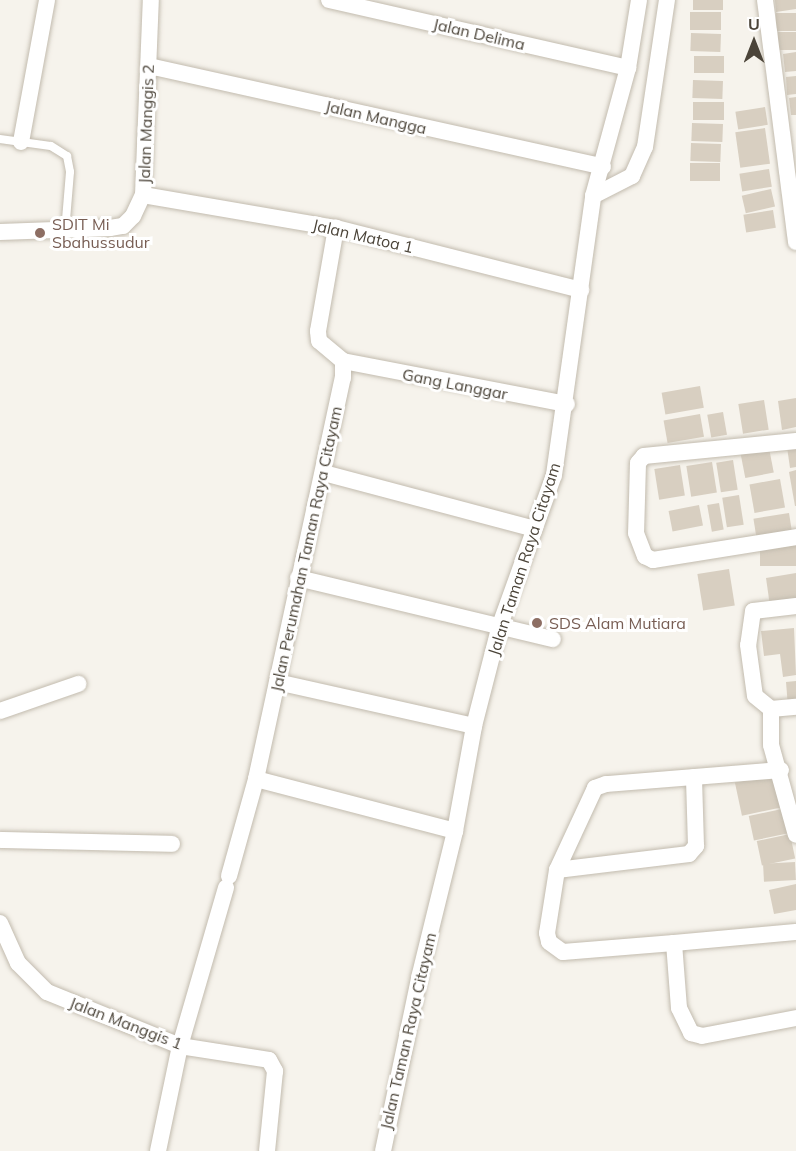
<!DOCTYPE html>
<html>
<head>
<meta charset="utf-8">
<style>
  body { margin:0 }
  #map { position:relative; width:796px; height:1151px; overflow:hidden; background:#f6f3ec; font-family:Mulish,sans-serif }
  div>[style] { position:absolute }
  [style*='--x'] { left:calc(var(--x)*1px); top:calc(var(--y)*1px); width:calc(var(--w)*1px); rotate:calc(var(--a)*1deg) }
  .building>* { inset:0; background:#d8cfc1; transform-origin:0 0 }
  .roads { filter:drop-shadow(0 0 2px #c2bbae) drop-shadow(0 0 2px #c2bbae) }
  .lane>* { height:8px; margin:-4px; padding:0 4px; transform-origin:4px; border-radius:4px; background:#fff }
  .street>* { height:16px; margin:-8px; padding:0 8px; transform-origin:8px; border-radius:8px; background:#fff }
  .dots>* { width:16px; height:16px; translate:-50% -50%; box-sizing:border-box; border:3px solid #fff; border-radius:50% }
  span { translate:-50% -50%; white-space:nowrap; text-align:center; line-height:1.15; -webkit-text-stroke:6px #fff; paint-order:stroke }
  .street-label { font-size:16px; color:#4b4439 }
  .education-label { font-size:16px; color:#785e54 }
  .left { translate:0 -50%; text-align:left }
  .north { position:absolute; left:724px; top:12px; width:60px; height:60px; -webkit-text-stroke:4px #fff; paint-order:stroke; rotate:0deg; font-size:16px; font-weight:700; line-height:24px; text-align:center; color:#4b4439 }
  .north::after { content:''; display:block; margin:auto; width:21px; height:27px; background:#4b4439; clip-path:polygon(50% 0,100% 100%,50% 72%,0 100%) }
</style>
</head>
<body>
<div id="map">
  <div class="building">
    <div style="left:693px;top:0;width:30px;height:10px"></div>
    <div style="clip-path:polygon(775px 0,796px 0,796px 9px,776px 12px)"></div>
    <div style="left:690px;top:12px;width:31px;height:18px"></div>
    <div style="left:796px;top:13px;width:18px;height:20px;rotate:90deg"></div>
    <div style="left:796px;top:32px;width:18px;height:18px;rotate:90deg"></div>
    <div style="left:691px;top:33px;width:30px;height:18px;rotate:2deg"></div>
    <div style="clip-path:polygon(796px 52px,796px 71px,785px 72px,783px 54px)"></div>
    <div style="left:694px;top:56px;width:30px;height:17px"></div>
    <div style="clip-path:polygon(796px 76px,796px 94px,787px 95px,786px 77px)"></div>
    <div style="left:693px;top:80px;width:30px;height:18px;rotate:2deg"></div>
    <div style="clip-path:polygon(796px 97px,796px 115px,791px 115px,789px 98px)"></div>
    <div style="left:693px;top:102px;width:31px;height:18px"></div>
    <div style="left:765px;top:107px;width:18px;height:30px;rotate:81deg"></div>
    <div style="left:692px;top:123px;width:31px;height:18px;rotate:2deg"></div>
    <div style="left:765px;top:128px;width:36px;height:30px;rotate:82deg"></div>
    <div style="left:691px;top:143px;width:30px;height:18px;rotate:2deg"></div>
    <div style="left:690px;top:163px;width:30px;height:18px"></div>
    <div style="left:769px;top:169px;width:18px;height:30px;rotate:81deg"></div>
    <div style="left:771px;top:189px;width:18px;height:30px;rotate:77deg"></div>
    <div style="left:773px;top:210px;width:18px;height:30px;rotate:81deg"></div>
    <div style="left:700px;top:386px;width:22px;height:39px;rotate:80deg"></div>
    <div style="clip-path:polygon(796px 398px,796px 427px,782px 430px,778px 401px)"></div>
    <div style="left:764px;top:400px;width:30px;height:26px;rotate:81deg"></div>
    <div style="left:723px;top:412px;width:23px;height:16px;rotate:80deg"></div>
    <div style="left:700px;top:414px;width:23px;height:37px;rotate:80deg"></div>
    <div style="clip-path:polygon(796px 446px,796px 467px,790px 468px,787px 447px)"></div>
    <div style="left:769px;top:448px;width:25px;height:29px;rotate:79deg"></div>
    <div style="left:733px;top:460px;width:30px;height:17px;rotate:81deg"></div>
    <div style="left:712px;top:462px;width:31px;height:26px;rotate:81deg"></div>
    <div style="left:680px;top:465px;width:31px;height:26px;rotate:81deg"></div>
    <div style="clip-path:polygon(796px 470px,796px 506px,795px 506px,789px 472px)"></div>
    <div style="left:780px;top:479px;width:29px;height:31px;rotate:80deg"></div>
    <div style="left:739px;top:495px;width:30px;height:17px;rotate:81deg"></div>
    <div style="left:719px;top:503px;width:27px;height:12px;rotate:80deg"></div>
    <div style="left:699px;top:505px;width:21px;height:31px;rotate:79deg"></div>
    <div style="left:789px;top:513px;width:24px;height:36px;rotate:81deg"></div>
    <div style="left:796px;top:543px;width:23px;height:36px;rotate:90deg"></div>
    <div style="left:729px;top:569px;width:37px;height:32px;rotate:81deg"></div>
    <div style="clip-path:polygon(796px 573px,796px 601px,770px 606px,766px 578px)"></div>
    <div style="clip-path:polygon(794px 628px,796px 675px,783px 677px,780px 654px,764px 656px,761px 631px)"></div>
    <div style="clip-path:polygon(796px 681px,796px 706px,788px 707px,786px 682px)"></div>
    <div style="left:775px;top:774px;width:34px;height:41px;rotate:78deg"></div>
    <div style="left:782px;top:809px;width:25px;height:34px;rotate:78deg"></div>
    <div style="left:790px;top:834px;width:25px;height:34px;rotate:78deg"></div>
    <div style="left:795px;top:862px;width:18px;height:32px;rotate:87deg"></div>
    <div style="clip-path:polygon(796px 884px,796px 910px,774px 914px,769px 890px)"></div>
  </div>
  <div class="roads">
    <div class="lane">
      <div style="--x:0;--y:139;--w:51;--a:7.8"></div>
      <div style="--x:51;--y:146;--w:19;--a:32"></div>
      <div style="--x:67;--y:156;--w:16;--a:79"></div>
      <div style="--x:70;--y:172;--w:59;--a:94.8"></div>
    </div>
    <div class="street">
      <div style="--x:329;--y:0;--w:307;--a:12.8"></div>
      <div style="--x:765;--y:0;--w:244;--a:82.7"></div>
      <div style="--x:149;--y:66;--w:465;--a:12.5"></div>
      <div style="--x:21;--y:142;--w:144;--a:-79.6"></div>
      <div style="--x:143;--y:195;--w:196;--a:9.7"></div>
      <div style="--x:336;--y:228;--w:253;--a:14.2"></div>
      <div style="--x:593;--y:196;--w:44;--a:-27.1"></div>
      <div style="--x:632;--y:176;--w:32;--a:-66"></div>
      <div style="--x:645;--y:147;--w:149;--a:-81.5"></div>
      <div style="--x:0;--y:232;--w:110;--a:-2.1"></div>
      <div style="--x:110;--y:228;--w:13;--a:-9"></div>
      <div style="--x:123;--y:226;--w:14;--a:-45"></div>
      <div style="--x:133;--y:216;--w:23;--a:-65"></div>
      <div style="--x:143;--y:195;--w:195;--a:-87.7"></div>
      <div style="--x:343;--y:361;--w:228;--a:10.9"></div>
      <div style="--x:796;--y:441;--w:153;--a:174.4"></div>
      <div style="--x:644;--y:456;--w:9;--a:131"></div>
      <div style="--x:638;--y:463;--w:70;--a:91.6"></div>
      <div style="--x:636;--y:533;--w:25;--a:69"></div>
      <div style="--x:645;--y:556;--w:9;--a:27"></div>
      <div style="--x:653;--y:560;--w:145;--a:-9.1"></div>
      <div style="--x:324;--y:473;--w:217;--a:14.9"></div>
      <div style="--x:298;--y:578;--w:262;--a:13.5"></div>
      <div style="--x:796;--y:606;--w:43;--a:173.4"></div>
      <div style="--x:753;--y:611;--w:34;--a:98"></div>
      <div style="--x:748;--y:645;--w:51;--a:82.2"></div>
      <div style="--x:755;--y:696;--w:21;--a:39"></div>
      <div style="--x:771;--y:709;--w:36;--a:90"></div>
      <div style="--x:771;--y:745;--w:93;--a:74.5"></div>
      <div style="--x:277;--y:682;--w:202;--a:12.6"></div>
      <div style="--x:771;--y:709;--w:25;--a:-5"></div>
      <div style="--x:0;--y:711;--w:83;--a:-19.1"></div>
      <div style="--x:781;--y:770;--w:176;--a:175.4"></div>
      <div style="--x:606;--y:784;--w:12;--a:160"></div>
      <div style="--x:595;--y:788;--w:90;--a:114.9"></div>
      <div style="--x:557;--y:870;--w:64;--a:99"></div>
      <div style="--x:547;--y:933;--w:9;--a:77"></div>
      <div style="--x:549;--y:942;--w:17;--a:36"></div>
      <div style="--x:563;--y:952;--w:111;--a:-4.6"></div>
      <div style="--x:674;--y:943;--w:65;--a:85.6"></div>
      <div style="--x:679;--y:1008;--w:28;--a:64"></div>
      <div style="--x:691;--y:1033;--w:11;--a:15"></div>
      <div style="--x:702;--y:1036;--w:96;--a:-10.8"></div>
      <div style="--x:256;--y:779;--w:206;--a:14.6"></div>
      <div style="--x:0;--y:840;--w:172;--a:1.3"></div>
      <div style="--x:557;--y:870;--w:133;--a:-6.9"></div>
      <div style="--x:689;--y:854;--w:11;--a:-49"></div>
      <div style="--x:696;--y:846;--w:69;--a:-91.7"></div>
      <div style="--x:229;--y:876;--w:101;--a:-74.4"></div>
      <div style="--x:256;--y:779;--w:410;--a:-77.8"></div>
      <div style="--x:343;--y:378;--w:17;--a:-90"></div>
      <div style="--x:343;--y:361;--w:31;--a:-140"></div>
      <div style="--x:319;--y:341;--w:10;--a:-96"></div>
      <div style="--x:318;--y:331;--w:105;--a:-80.1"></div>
      <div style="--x:0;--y:923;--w:44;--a:65.8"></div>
      <div style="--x:18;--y:963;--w:41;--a:45"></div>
      <div style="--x:47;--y:992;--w:144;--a:22.1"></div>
      <div style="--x:180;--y:1046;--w:90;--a:8.9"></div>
      <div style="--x:269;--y:1060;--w:13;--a:61"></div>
      <div style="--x:275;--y:1071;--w:80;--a:95.7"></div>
      <div style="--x:674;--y:943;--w:122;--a:-5.2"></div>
      <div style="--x:158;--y:1151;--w:107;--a:-78.2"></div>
      <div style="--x:180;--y:1046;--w:165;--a:-73.8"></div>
      <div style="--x:383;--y:1151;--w:177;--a:-78.2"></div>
      <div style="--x:419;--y:978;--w:151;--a:-76.2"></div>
      <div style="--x:455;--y:831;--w:107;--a:-79.7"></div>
      <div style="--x:474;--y:726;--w:104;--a:-75.6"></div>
      <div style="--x:500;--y:625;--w:159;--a:-70.2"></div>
      <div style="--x:554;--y:475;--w:282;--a:-82"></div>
      <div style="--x:593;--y:196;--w:133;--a:-74.7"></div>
      <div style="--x:628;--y:68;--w:69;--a:-80.8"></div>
    </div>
  </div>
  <div class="dots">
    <div style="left:40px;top:233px;background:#8d6e63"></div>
    <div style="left:537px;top:623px;background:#8d6e63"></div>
  </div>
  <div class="street-label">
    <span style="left:479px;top:34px;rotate:13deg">Jalan Delima</span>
    <span style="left:376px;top:117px;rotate:13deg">Jalan Mangga</span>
    <span style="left:146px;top:124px;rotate:-88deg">Jalan Manggis 2</span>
    <span style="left:363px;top:236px;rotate:13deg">Jalan Matoa 1</span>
    <span style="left:455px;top:384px;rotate:11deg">Gang Langgar</span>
    <span style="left:306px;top:549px;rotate:-78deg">Jalan Perumahan Taman Raya Citayam</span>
    <span style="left:524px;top:559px;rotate:-72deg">Jalan Taman Raya Citayam</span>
    <span style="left:126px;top:1023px;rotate:21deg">Jalan Manggis 1</span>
    <span style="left:408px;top:1031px;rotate:-77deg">Jalan Taman Raya Citayam</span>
  </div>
  <div class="education-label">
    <span class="left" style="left:52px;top:233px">SDIT Mi<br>Sbahussudur</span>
    <span class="left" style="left:549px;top:623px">SDS Alam Mutiara</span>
  </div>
  <div class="north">U</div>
</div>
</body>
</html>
